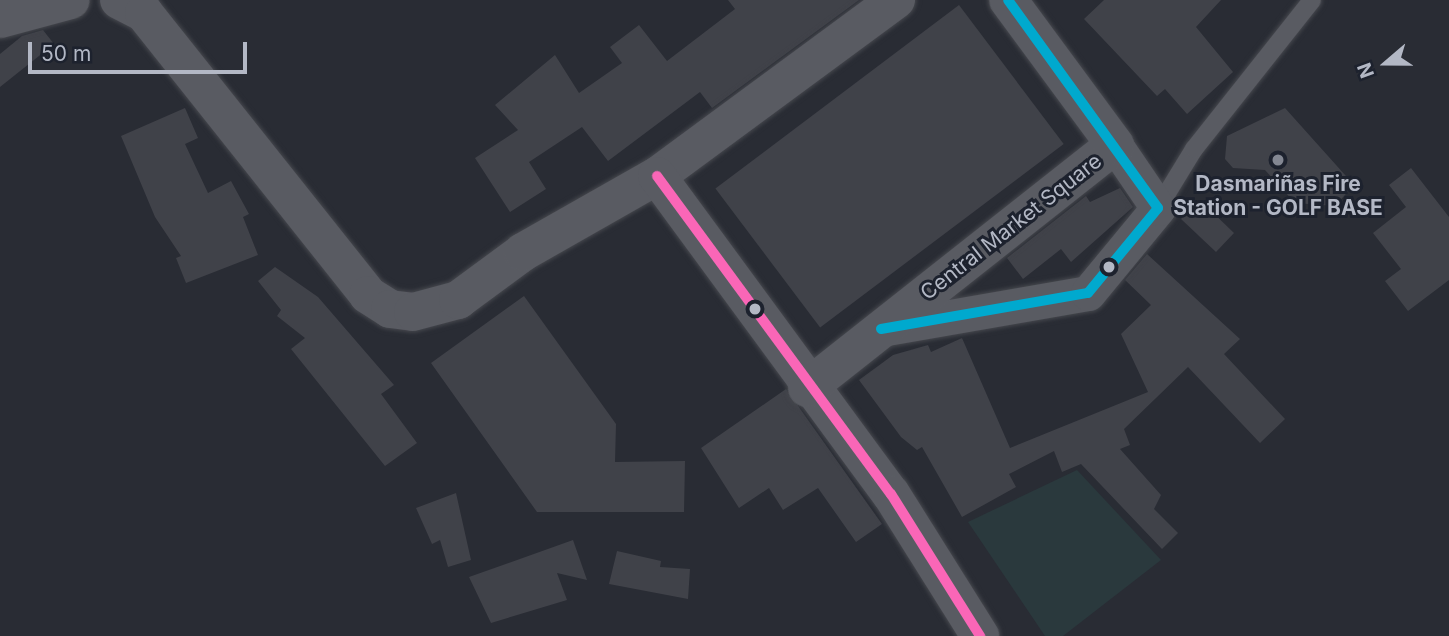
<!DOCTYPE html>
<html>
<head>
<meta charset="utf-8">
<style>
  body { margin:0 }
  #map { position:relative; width:1449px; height:636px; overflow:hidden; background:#292c34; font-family:Inter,sans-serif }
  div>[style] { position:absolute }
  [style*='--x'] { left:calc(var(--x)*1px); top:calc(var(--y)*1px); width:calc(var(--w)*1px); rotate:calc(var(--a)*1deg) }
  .green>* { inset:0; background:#2a393d }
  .building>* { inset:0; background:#404249; transform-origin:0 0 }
  .roads { filter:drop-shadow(0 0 2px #45474d) drop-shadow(0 0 2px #45474d) }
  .service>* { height:18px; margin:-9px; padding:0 9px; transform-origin:9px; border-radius:9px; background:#595b62 }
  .minor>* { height:35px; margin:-17.5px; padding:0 17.5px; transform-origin:17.5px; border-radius:17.5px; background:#595b62 }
  .tertiary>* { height:38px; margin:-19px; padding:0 19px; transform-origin:19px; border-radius:19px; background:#595b62 }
  .bus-1>* { height:10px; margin:-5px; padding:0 5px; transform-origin:5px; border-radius:5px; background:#fa66b7 }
  .bus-2>* { height:10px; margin:-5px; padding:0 5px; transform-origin:5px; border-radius:5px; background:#00a9ce }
  .dots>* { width:19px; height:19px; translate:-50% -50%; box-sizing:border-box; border:4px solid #1d222e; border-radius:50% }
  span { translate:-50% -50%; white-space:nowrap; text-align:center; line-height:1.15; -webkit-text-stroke:6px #1d222e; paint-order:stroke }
  .poi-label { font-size:21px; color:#b3b8c5; font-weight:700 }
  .street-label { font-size:21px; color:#b3b8c5 }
  .north { position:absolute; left:1351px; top:28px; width:70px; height:70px; -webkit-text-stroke:5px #1d222e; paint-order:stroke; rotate:250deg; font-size:19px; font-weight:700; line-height:28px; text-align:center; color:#b3b8c5 }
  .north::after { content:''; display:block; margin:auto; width:24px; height:32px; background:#b3b8c5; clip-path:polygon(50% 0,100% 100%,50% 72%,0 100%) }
  .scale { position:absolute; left:28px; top:42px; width:219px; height:32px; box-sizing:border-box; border:4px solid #b3b8c5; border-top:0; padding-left:9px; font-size:21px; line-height:24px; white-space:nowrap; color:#b3b8c5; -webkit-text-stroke:5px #1d222e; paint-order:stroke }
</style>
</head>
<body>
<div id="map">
  <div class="green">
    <div style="clip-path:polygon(1077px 470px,1161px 560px,1063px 636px,1045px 636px,968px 522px)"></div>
  </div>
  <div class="building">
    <div style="clip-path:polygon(728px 0,859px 0,712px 108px,700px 92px,608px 161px,582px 127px,529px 162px,546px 189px,510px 212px,475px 158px,518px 130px,495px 105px,555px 55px,579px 93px,622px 63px,610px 47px,639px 25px,667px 61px,735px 9px)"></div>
    <div style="clip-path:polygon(1104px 0,1221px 0,1196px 27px,1233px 72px,1187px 114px,1165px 89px,1157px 96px,1084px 19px)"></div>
    <div style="left:959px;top:5px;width:174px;height:305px;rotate:53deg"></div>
    <div style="clip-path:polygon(43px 30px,54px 44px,0 87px,0 54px,22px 36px)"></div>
    <div style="clip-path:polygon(185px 108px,198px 138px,185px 144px,208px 193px,231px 181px,249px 214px,243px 217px,258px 255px,186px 283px,176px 258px,181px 256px,155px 217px,121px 136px)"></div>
    <div style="clip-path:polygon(1285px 108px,1354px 185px,1335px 206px,1295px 203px,1265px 170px,1233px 168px,1225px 159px,1227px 136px)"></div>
    <div style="clip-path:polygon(1411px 168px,1449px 217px,1449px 280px,1408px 311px,1385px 281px,1401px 269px,1373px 233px,1406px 207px,1389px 185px)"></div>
    <div style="clip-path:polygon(1120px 188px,1133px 207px,1071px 262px,1061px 249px,1023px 279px,1007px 258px,1086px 196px,1090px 202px)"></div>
    <div style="clip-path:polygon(1195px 204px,1204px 204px,1234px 233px,1216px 252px,1181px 219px)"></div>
    <div style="clip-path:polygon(1147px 254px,1240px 339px,1224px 354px,1285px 419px,1260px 443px,1188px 367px,1124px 429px,1130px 445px,1120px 449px,1161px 495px,1154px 509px,1178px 533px,1162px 549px,1081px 464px,1062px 472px,1054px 451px,1009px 474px,1016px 487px,962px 517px,922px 447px,917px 450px,901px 437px,859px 380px,893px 355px,928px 345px,931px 352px,962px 338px,1010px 448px,1148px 392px,1121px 334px,1151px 305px,1125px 280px)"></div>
    <div style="clip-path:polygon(275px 267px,318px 297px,394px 385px,381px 394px,417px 443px,385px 466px,291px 349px,305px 338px,277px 316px,281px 310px,258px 281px)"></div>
    <div style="clip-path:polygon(524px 296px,616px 424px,615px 462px,685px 461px,684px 512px,537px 512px,431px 363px)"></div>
    <div style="clip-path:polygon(786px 389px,882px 524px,856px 542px,818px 488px,783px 510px,769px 488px,739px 508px,701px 448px)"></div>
    <div style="clip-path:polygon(456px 493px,471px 560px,448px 567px,440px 540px,432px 544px,416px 508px)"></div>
    <div style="clip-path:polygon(573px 540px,587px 580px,557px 573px,567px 600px,491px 623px,469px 577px)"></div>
    <div style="clip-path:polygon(617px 551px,661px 561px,660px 567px,690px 569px,688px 599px,609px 584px)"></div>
  </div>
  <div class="roads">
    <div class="service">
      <div style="--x:1158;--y:208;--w:69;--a:-58.6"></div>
      <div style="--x:1194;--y:149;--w:190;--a:-51.6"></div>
    </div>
    <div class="minor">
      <div style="--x:881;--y:329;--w:210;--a:-9.9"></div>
      <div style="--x:1088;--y:293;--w:110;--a:-50.5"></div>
      <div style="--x:1158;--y:208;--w:76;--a:-124.3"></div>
    </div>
    <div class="tertiary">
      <div style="--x:119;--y:0;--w:28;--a:27"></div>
      <div style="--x:144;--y:13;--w:360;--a:51.5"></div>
      <div style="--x:368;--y:295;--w:26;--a:32"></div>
      <div style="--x:390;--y:309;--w:23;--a:7"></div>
      <div style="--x:413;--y:312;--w:47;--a:-14.9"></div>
      <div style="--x:458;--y:300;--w:81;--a:-36.4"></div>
      <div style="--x:523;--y:252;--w:154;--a:-29.6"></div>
      <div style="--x:657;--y:176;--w:297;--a:-36.4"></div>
      <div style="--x:0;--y:19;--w:73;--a:-15"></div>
      <div style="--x:657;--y:176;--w:395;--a:53.7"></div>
      <div style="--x:891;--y:494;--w:168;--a:57.9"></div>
      <div style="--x:807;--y:388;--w:392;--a:-38.3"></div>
      <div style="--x:1115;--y:145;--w:180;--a:-126.4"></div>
    </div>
  </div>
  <div class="bus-1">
    <div style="--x:657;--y:176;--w:395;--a:53.7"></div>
    <div style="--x:891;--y:494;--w:168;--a:57.9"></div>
  </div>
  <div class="bus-2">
    <div style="--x:881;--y:329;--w:210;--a:-9.9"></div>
    <div style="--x:1088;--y:293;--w:110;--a:-50.5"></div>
    <div style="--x:1158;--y:208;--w:256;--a:-125.8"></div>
  </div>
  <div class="dots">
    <div style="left:1278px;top:160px;background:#838792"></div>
    <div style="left:1109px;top:267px;background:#b3b8c5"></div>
    <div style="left:755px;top:309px;background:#b3b8c5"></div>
  </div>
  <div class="poi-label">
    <span style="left:1278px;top:196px">Dasmariñas Fire<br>Station - GOLF BASE</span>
  </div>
  <div class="street-label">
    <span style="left:1011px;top:227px;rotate:-38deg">Central Market Square</span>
  </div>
  <div class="north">N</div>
  <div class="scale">50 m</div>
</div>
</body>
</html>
